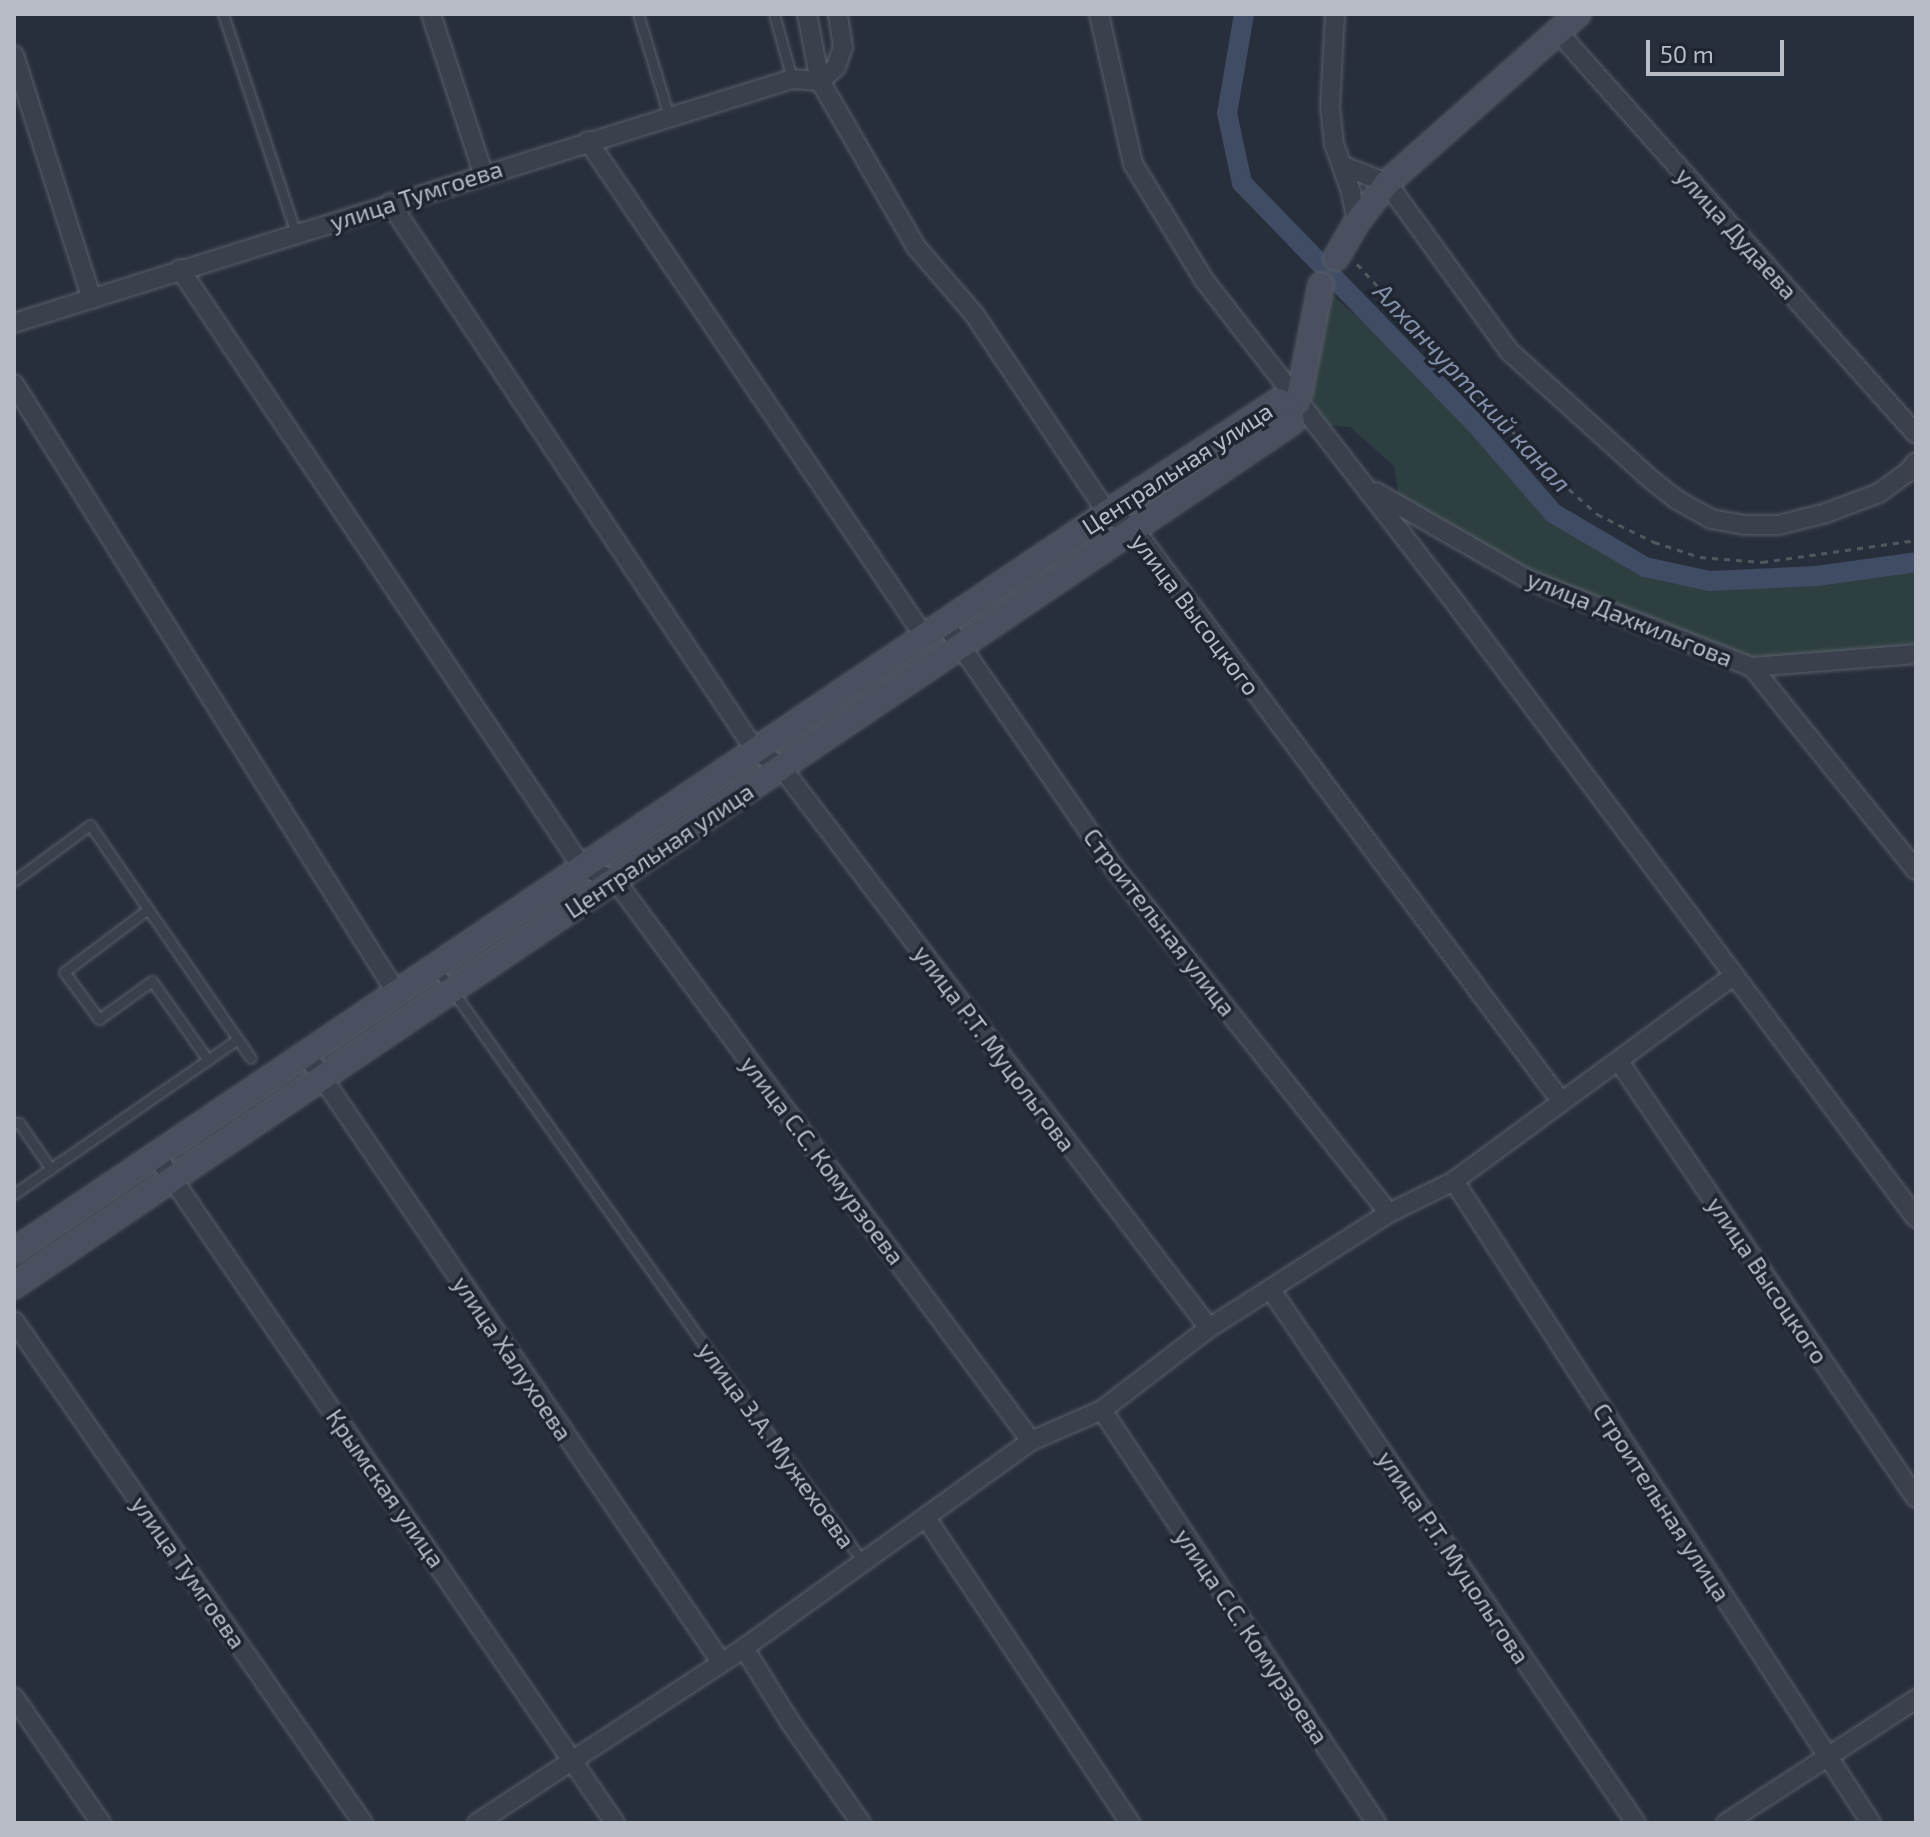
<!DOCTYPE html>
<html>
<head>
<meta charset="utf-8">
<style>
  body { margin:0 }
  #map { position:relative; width:1930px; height:1837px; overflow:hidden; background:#282f3c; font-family:"Exo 2",sans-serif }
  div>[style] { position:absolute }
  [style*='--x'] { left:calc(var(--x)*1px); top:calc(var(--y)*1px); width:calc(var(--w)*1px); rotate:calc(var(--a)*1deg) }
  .green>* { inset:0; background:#2e3f41 }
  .canal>* { height:20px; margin:-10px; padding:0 10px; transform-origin:10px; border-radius:10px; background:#404c63 }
  .path>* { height:3px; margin-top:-1.5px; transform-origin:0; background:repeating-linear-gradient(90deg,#4c5a5e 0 6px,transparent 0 12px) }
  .roads { filter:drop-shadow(0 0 2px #595f6a) drop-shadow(0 0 2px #595f6a) }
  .lane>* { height:9px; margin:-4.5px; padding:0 4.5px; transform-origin:4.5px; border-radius:4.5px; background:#3b414c }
  .street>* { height:18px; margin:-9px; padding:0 9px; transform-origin:9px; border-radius:9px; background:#3b414c }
  .secondary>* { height:24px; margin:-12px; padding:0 12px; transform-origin:12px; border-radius:12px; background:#4a505f }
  span { translate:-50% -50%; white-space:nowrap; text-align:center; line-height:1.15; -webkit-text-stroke:7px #202631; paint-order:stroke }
  .street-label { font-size:24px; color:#b7bcc7 }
  .water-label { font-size:26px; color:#8391aa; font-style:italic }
  .frame { position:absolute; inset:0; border:16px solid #b7bcc7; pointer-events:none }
  .scale { position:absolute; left:1646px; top:40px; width:138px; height:36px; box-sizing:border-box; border:4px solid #b7bcc7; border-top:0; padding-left:10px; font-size:24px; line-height:28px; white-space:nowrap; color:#b7bcc7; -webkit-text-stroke:6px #202631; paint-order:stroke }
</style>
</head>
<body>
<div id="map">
  <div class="green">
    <div style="clip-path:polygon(1328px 291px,1474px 422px,1553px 513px,1645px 567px,1709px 581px,1817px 576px,1916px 563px,1916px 654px,1752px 667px,1527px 579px,1399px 497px,1394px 466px,1350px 427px,1328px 425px,1316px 409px,1310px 386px)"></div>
  </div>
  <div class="canal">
    <div style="--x:1244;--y:14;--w:100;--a:99.7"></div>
    <div style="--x:1227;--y:113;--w:72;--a:77.9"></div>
    <div style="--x:1242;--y:183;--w:333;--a:45.9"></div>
    <div style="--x:1474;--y:422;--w:121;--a:49"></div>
    <div style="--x:1553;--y:513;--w:107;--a:30.4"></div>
    <div style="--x:1645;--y:567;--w:66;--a:12.3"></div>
    <div style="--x:1709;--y:581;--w:108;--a:-2.7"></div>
    <div style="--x:1817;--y:576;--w:100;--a:-8"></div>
  </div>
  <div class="path">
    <div style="--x:1357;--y:264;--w:285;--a:47.1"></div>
    <div style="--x:1551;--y:473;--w:62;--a:41.7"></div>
    <div style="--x:1597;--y:514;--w:64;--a:26.2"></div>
    <div style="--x:1654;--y:542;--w:48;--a:18.1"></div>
    <div style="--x:1700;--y:557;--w:62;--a:4.6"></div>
    <div style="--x:1762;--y:562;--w:156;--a:-8.1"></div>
  </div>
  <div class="roads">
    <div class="lane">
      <div style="--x:223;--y:14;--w:232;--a:71.6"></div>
      <div style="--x:638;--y:14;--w:107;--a:73.1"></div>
      <div style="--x:774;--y:14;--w:67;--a:74.5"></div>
      <div style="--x:14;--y:881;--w:94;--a:-36.4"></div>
      <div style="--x:90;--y:825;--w:283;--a:55.4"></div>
      <div style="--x:148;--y:909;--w:105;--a:143.1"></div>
      <div style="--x:64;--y:972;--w:59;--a:53.3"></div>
      <div style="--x:99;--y:1019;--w:65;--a:-35.6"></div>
      <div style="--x:152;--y:981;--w:97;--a:54.7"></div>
      <div style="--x:437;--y:969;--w:458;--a:54.6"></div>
      <div style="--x:702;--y:1342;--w:273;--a:53.8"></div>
      <div style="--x:14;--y:1123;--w:5;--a:0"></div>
      <div style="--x:19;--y:1123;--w:56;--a:55.2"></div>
      <div style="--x:14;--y:1194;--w:272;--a:-34.7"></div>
    </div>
    <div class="street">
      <div style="--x:431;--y:14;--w:167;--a:71.9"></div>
      <div style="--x:807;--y:14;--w:68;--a:79"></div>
      <div style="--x:820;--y:81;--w:193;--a:59.9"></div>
      <div style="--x:917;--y:248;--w:87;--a:49.2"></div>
      <div style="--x:974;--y:314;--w:239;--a:56.2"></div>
      <div style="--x:1107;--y:513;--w:31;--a:31"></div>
      <div style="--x:1134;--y:529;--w:714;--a:53.26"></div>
      <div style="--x:1099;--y:14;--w:154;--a:77.2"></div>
      <div style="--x:1133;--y:164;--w:136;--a:58.5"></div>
      <div style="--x:1204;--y:280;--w:417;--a:52.1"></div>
      <div style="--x:1460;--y:609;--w:761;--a:53.18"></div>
      <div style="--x:1335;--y:14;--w:92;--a:93.1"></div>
      <div style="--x:1330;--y:106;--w:38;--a:84"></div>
      <div style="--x:1334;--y:144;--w:51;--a:70.5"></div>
      <div style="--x:1351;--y:192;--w:31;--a:79"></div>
      <div style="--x:1558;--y:32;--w:538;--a:48.31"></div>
      <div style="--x:14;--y:55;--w:256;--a:72.3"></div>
      <div style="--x:820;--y:81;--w:21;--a:-41"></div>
      <div style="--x:836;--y:67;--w:21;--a:-71"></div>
      <div style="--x:843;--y:47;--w:33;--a:-99"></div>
      <div style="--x:588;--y:141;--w:598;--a:55.83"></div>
      <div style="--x:1343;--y:166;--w:47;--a:21.1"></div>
      <div style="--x:1387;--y:183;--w:208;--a:54"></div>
      <div style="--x:1509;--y:351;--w:194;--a:42.1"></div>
      <div style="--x:1653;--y:481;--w:31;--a:38"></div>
      <div style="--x:1677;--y:500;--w:39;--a:29"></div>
      <div style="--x:1711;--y:519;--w:34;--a:10"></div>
      <div style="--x:1744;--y:525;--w:34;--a:0"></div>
      <div style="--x:1778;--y:525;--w:49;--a:-14"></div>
      <div style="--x:1826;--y:513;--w:57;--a:-20.7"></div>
      <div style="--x:1879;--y:493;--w:34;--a:-36"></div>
      <div style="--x:1907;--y:473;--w:14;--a:-51"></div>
      <div style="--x:390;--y:203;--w:658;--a:56.29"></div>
      <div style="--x:755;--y:750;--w:31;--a:33"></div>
      <div style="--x:781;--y:767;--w:706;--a:52.66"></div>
      <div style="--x:180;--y:269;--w:721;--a:56.09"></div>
      <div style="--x:582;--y:867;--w:35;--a:22"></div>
      <div style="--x:615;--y:880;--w:698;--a:53.44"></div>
      <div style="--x:14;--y:323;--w:815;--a:-17.41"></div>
      <div style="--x:792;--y:79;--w:28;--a:4"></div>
      <div style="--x:14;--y:384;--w:718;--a:57.86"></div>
      <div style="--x:1376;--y:492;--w:174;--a:29.9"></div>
      <div style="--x:1527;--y:579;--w:242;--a:21.4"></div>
      <div style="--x:1752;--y:667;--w:261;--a:51.1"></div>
      <div style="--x:944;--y:622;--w:302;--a:55.3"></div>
      <div style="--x:1116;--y:870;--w:438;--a:51.5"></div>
      <div style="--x:1752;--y:667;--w:165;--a:-4.5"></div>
      <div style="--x:306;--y:1054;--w:736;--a:55.68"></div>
      <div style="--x:1620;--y:1063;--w:526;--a:55.77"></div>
      <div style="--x:156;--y:1155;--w:810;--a:55.51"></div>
      <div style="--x:1454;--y:1181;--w:766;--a:56.99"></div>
      <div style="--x:1271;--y:1290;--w:646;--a:55.6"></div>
      <div style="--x:14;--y:1321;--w:611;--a:55.19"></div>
      <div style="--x:1102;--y:1410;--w:496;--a:56.4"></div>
      <div style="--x:926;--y:1518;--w:367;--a:56.2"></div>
      <div style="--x:744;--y:1648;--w:87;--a:58.1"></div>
      <div style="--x:790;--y:1722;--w:123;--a:54.9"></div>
      <div style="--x:14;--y:1697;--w:153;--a:55.4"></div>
      <div style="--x:477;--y:1823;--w:319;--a:-33.2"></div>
      <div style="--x:744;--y:1648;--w:354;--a:-35.8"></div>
      <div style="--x:1031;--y:1441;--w:77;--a:-23.6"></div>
      <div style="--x:1102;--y:1410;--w:135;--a:-37.5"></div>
      <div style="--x:1209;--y:1328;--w:214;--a:-32.6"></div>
      <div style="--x:1389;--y:1213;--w:72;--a:-26.2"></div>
      <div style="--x:1454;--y:1181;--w:345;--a:-36.3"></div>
      <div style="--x:1726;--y:1823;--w:227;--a:-33.1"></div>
    </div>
    <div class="secondary">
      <div style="--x:1336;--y:258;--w:42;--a:-59.7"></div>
      <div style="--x:1357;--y:222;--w:49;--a:-52.4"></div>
      <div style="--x:1387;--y:183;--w:255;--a:-41.5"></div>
      <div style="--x:1289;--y:409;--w:11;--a:-38"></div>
      <div style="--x:1298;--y:402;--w:119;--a:-78.9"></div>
      <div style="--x:14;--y:1251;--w:1319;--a:-34.03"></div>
      <div style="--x:1107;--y:513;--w:205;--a:-33.1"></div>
      <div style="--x:1279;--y:401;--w:13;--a:39"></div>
      <div style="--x:1289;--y:409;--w:13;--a:77"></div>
      <div style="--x:1292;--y:422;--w:1543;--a:145.94"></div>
    </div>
  </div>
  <div class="street-label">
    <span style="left:416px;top:195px;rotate:-18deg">улица Тумгоева</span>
    <span style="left:1737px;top:233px;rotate:48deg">улица Дудаева</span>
    <span style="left:1177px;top:468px;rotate:-33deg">Центральная улица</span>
    <span style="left:1196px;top:614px;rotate:53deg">улица Высоцкого</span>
    <span style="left:1630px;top:618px;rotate:22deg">улица Дахкильгова</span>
    <span style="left:659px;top:850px;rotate:-34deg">Центральная улица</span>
    <span style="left:1160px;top:922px;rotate:52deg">Строительная улица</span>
    <span style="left:995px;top:1048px;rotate:53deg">улица Р.Т. Муцольгова</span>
    <span style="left:823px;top:1160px;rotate:53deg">улица С.С. Комурзоева</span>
    <span style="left:1768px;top:1280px;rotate:56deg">улица Высоцкого</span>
    <span style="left:513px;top:1358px;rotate:56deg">улица Халухоева</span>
    <span style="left:777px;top:1445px;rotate:54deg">улица З.А. Мужехоева</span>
    <span style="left:386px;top:1488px;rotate:55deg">Крымская улица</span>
    <span style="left:1662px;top:1502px;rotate:57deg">Строительная улица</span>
    <span style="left:1454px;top:1557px;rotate:56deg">улица Р.Т. Муцольгова</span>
    <span style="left:189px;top:1572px;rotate:55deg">улица Тумгоева</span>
    <span style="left:1252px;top:1636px;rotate:56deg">улица С.С. Комурзоева</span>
  </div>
  <div class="water-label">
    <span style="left:1473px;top:387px;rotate:47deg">Алханчуртский канал</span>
  </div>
  <div class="frame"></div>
  <div class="scale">50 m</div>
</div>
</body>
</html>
